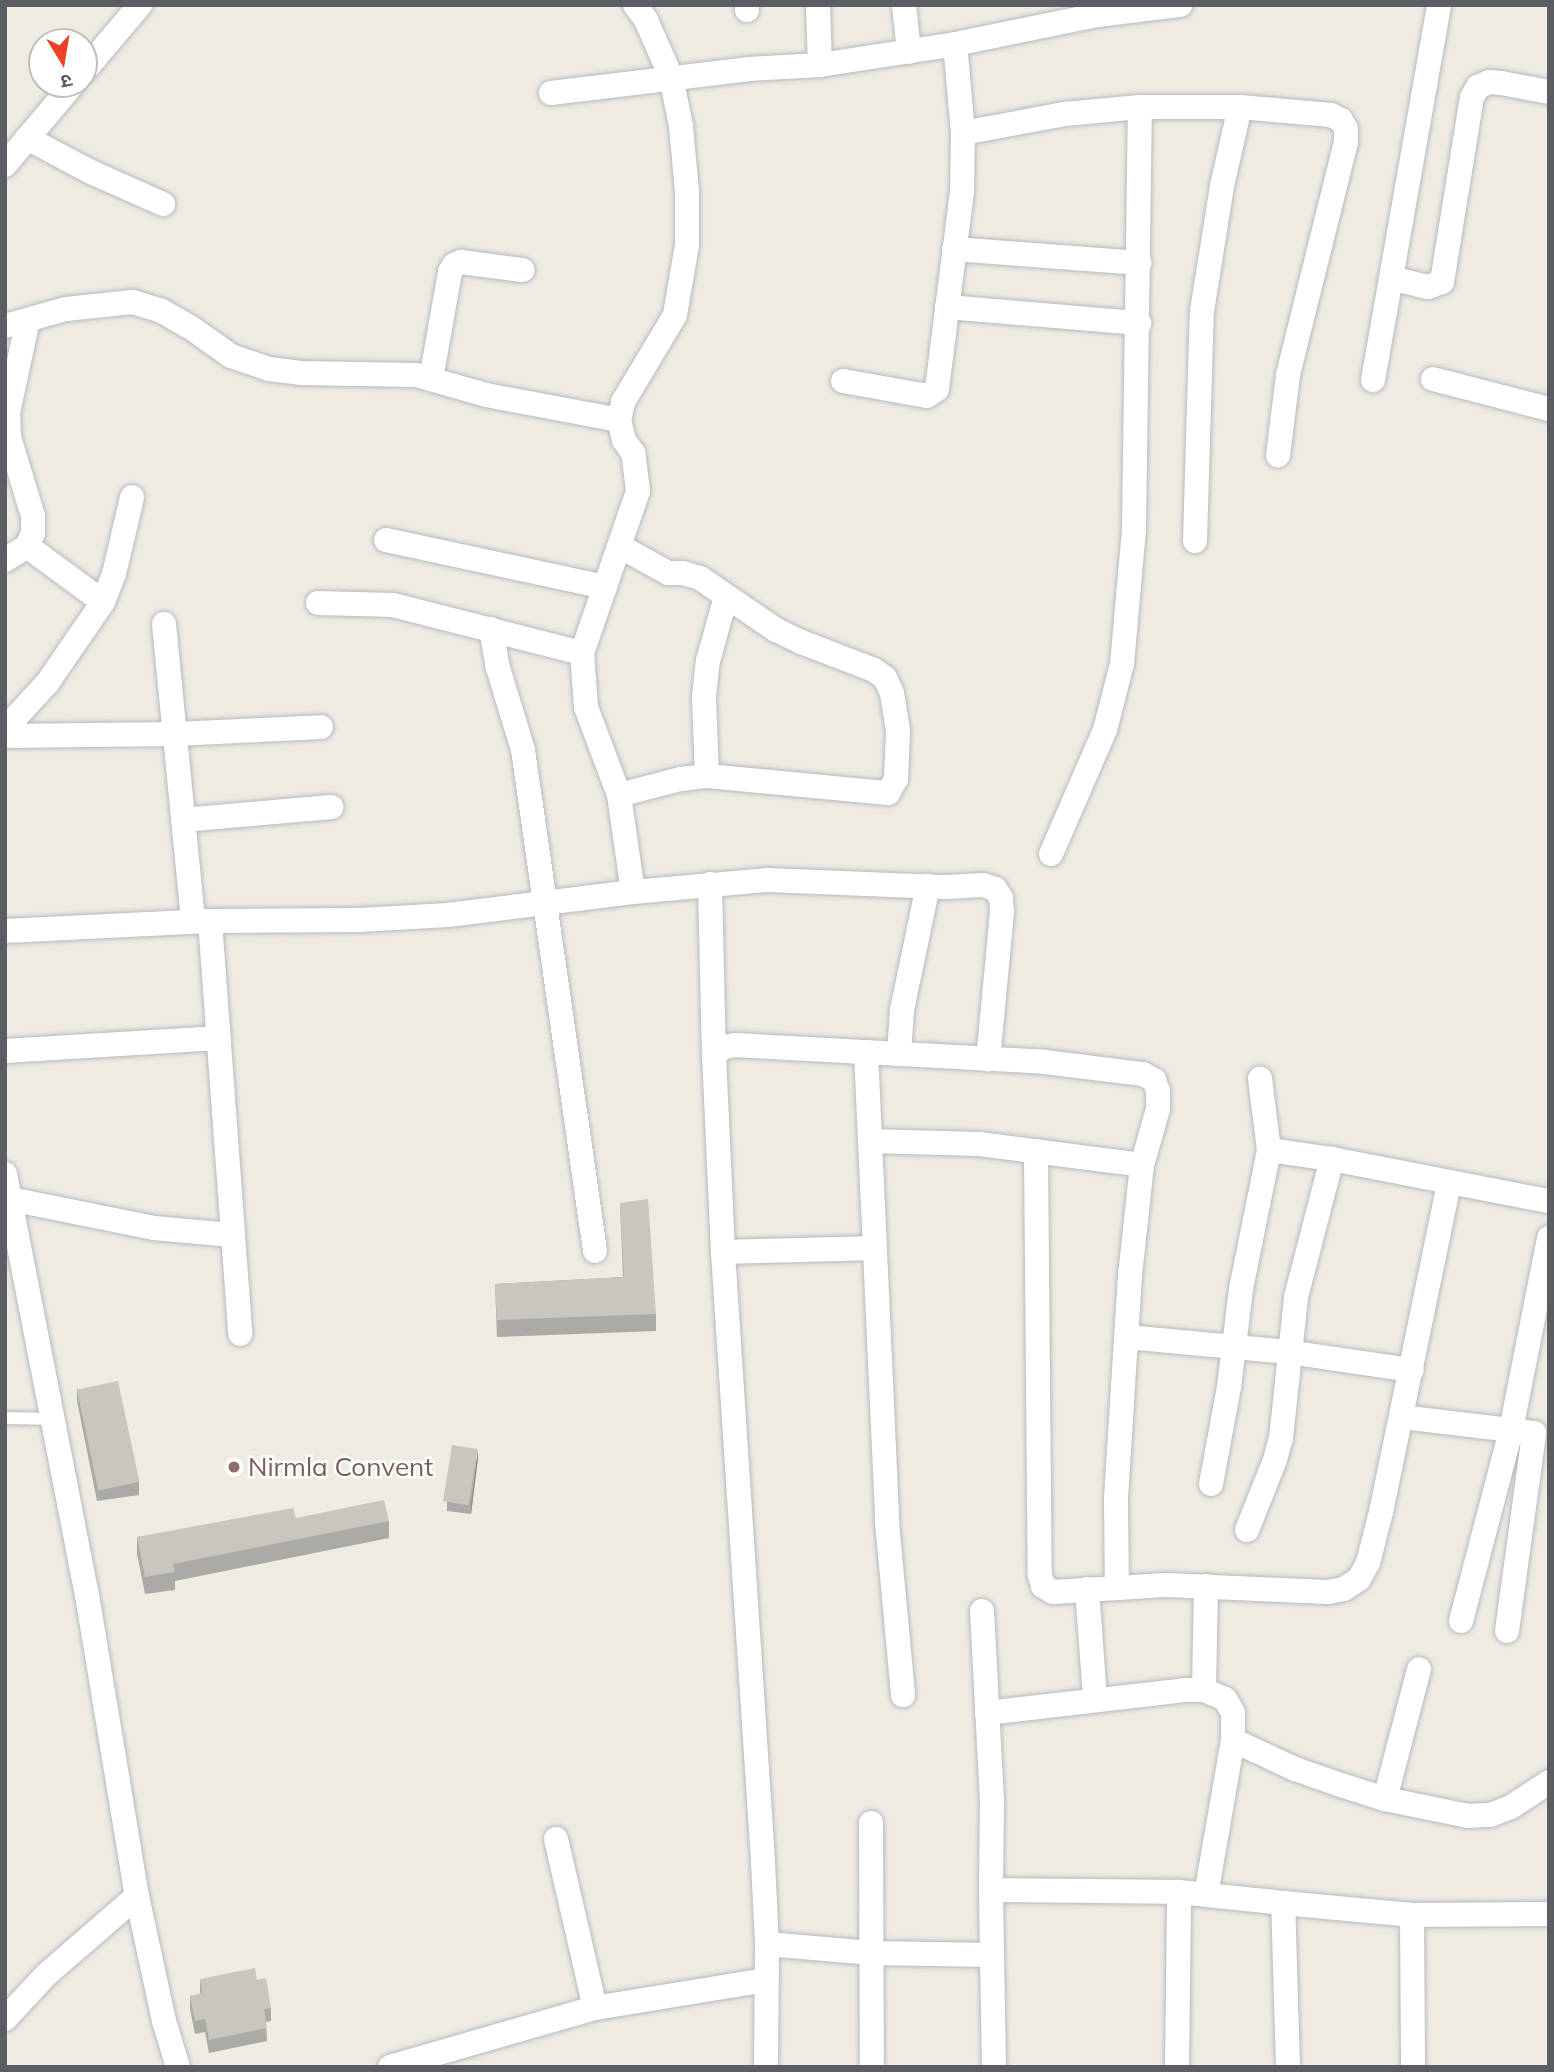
<!DOCTYPE html>
<html>
<head>
<meta charset="utf-8">
<style>
  body { margin:0 }
  #map { position:relative; width:1554px; height:2072px; overflow:hidden; background:#edebe2; font-family:Mulish,"Noto Sans Devanagari",sans-serif }
  div>[style] { position:absolute }
  [style*='--x'] { left:calc(var(--x)*1px); top:calc(var(--y)*1px); width:calc(var(--w)*1px); rotate:calc(var(--a)*1deg) }
  .roads { filter:drop-shadow(0 0 2px #b7babf) drop-shadow(0 0 2px #b7babf) }
  .lane>* { height:12px; margin:-6px; padding:0 6px; transform-origin:6px; border-radius:6px; background:#fff }
  .street>* { height:24px; margin:-12px; padding:0 12px; transform-origin:12px; border-radius:12px; background:#fff }
  .wall>* { inset:0; background:#acaaa4 }
  .shaded-wall>* { inset:0; background:#8c8b86 }
  .building>* { inset:0; background:#c8c6bf; transform-origin:0 0 }
  .dots>* { width:19px; height:19px; translate:-50% -50%; box-sizing:border-box; border:4px solid #fff; border-radius:50% }
  span { translate:-50% -50%; white-space:nowrap; text-align:center; line-height:1.15; -webkit-text-stroke:5px #fff; paint-order:stroke }
  .education-label { font-size:26px; color:#785e54 }
  .left { translate:0 -50%; text-align:left }
  .frame { position:absolute; inset:0; border:7px solid #5a5e63; pointer-events:none }
  .north { position:absolute; left:28px; top:28px; width:70px; height:70px; box-sizing:border-box; background:#fff; border:2px solid #bdbfc1; border-radius:50%; rotate:169deg; font-size:19px; font-weight:700; line-height:28px; text-align:center; color:#5a5e63 }
  .north::after { content:''; display:block; margin:auto; width:24px; height:32px; background:#eb402a; clip-path:polygon(50% 0,100% 100%,50% 72%,0 100%) }
</style>
</head>
<body>
<div id="map">
  <div class="roads">
    <div class="lane">
      <div style="--x:5;--y:1418;--w:48;--a:1.2"></div>
    </div>
    <div class="street">
      <div style="--x:747;--y:5;--w:5;--a:90"></div>
      <div style="--x:818;--y:5;--w:60;--a:88.1"></div>
      <div style="--x:904;--y:5;--w:47;--a:83.9"></div>
      <div style="--x:84;--y:71;--w:87;--a:-49.7"></div>
      <div style="--x:551;--y:93;--w:198;--a:-6.9"></div>
      <div style="--x:748;--y:69;--w:72;--a:-3.2"></div>
      <div style="--x:820;--y:65;--w:137;--a:-8.8"></div>
      <div style="--x:955;--y:44;--w:145;--a:-11.5"></div>
      <div style="--x:1097;--y:15;--w:84;--a:-6.9"></div>
      <div style="--x:963;--y:133;--w:104;--a:-10.6"></div>
      <div style="--x:1065;--y:114;--w:75;--a:-5.3"></div>
      <div style="--x:1140;--y:107;--w:100;--a:0"></div>
      <div style="--x:1240;--y:107;--w:91;--a:5"></div>
      <div style="--x:1331;--y:115;--w:11;--a:27"></div>
      <div style="--x:1341;--y:120;--w:10;--a:61"></div>
      <div style="--x:1346;--y:129;--w:13;--a:90"></div>
      <div style="--x:1346;--y:142;--w:240;--a:104"></div>
      <div style="--x:1288;--y:375;--w:81;--a:97.1"></div>
      <div style="--x:27;--y:138;--w:72;--a:28"></div>
      <div style="--x:91;--y:172;--w:79;--a:24"></div>
      <div style="--x:5;--y:165;--w:106;--a:-50"></div>
      <div style="--x:954;--y:249;--w:186;--a:4.3"></div>
      <div style="--x:1391;--y:278;--w:38;--a:14"></div>
      <div style="--x:1428;--y:287;--w:15;--a:-20"></div>
      <div style="--x:1442;--y:282;--w:187;--a:-80.8"></div>
      <div style="--x:1472;--y:97;--w:12;--a:-59"></div>
      <div style="--x:1478;--y:87;--w:12;--a:-24"></div>
      <div style="--x:1489;--y:82;--w:12;--a:5"></div>
      <div style="--x:1501;--y:83;--w:49;--a:10.6"></div>
      <div style="--x:947;--y:307;--w:193;--a:4.8"></div>
      <div style="--x:5;--y:326;--w:63;--a:-15.6"></div>
      <div style="--x:66;--y:309;--w:67;--a:-6"></div>
      <div style="--x:133;--y:302;--w:28;--a:17"></div>
      <div style="--x:160;--y:310;--w:34;--a:30"></div>
      <div style="--x:190;--y:327;--w:50;--a:35.3"></div>
      <div style="--x:231;--y:356;--w:40;--a:18.9"></div>
      <div style="--x:269;--y:369;--w:32;--a:7"></div>
      <div style="--x:301;--y:373;--w:115;--a:1"></div>
      <div style="--x:416;--y:375;--w:73;--a:15.9"></div>
      <div style="--x:486;--y:395;--w:135;--a:10.6"></div>
      <div style="--x:431;--y:379;--w:109;--a:-79.9"></div>
      <div style="--x:450;--y:272;--w:8;--a:-60"></div>
      <div style="--x:454;--y:265;--w:8;--a:-23"></div>
      <div style="--x:461;--y:262;--w:62;--a:7.5"></div>
      <div style="--x:1433;--y:379;--w:120;--a:14.5"></div>
      <div style="--x:1373;--y:380;--w:381;--a:-80"></div>
      <div style="--x:843;--y:381;--w:85;--a:10.1"></div>
      <div style="--x:927;--y:396;--w:12;--a:-35"></div>
      <div style="--x:937;--y:389;--w:200;--a:-82.8"></div>
      <div style="--x:962;--y:191;--w:58;--a:-89"></div>
      <div style="--x:963;--y:133;--w:89;--a:-95.1"></div>
      <div style="--x:386;--y:540;--w:224;--a:12.1"></div>
      <div style="--x:1195;--y:541;--w:230;--a:-88.3"></div>
      <div style="--x:1202;--y:311;--w:127;--a:-80.9"></div>
      <div style="--x:1222;--y:186;--w:81;--a:-77.2"></div>
      <div style="--x:27;--y:546;--w:94;--a:36.4"></div>
      <div style="--x:5;--y:560;--w:26;--a:-32"></div>
      <div style="--x:27;--y:546;--w:14;--a:-65"></div>
      <div style="--x:33;--y:533;--w:17;--a:-90"></div>
      <div style="--x:33;--y:516;--w:83;--a:-106.9"></div>
      <div style="--x:9;--y:437;--w:24;--a:-92"></div>
      <div style="--x:8;--y:413;--w:95;--a:-77.9"></div>
      <div style="--x:318;--y:603;--w:75;--a:1.5"></div>
      <div style="--x:393;--y:605;--w:195;--a:14.3"></div>
      <div style="--x:164;--y:624;--w:299;--a:84.4"></div>
      <div style="--x:491;--y:629;--w:40;--a:80"></div>
      <div style="--x:498;--y:668;--w:86;--a:73"></div>
      <div style="--x:523;--y:750;--w:506;--a:81.82"></div>
      <div style="--x:5;--y:729;--w:64;--a:-47.5"></div>
      <div style="--x:48;--y:682;--w:97;--a:-55.5"></div>
      <div style="--x:103;--y:602;--w:30;--a:-69"></div>
      <div style="--x:114;--y:574;--w:79;--a:-76.8"></div>
      <div style="--x:5;--y:736;--w:170;--a:-0.7"></div>
      <div style="--x:175;--y:734;--w:146;--a:-2.7"></div>
      <div style="--x:707;--y:776;--w:79;--a:-92.2"></div>
      <div style="--x:704;--y:697;--w:36;--a:-84"></div>
      <div style="--x:708;--y:661;--w:67;--a:-74.5"></div>
      <div style="--x:619;--y:795;--w:64;--a:-14.5"></div>
      <div style="--x:681;--y:779;--w:26;--a:-7"></div>
      <div style="--x:707;--y:776;--w:182;--a:5.4"></div>
      <div style="--x:888;--y:793;--w:16;--a:-60"></div>
      <div style="--x:896;--y:779;--w:48;--a:-87.6"></div>
      <div style="--x:898;--y:731;--w:38;--a:-99"></div>
      <div style="--x:892;--y:693;--w:17;--a:-115"></div>
      <div style="--x:885;--y:678;--w:14;--a:-144"></div>
      <div style="--x:874;--y:670;--w:78;--a:-159"></div>
      <div style="--x:801;--y:642;--w:28;--a:-154"></div>
      <div style="--x:776;--y:630;--w:92;--a:-145.6"></div>
      <div style="--x:700;--y:578;--w:18;--a:-164"></div>
      <div style="--x:683;--y:573;--w:15;--a:180"></div>
      <div style="--x:668;--y:573;--w:54;--a:-151"></div>
      <div style="--x:183;--y:820;--w:149;--a:-5"></div>
      <div style="--x:1051;--y:854;--w:135;--a:-66.5"></div>
      <div style="--x:1105;--y:730;--w:68;--a:-75.6"></div>
      <div style="--x:1122;--y:664;--w:136;--a:-84.9"></div>
      <div style="--x:1134;--y:529;--w:422;--a:-89.2"></div>
      <div style="--x:710;--y:884;--w:173;--a:88.7"></div>
      <div style="--x:633;--y:892;--w:98;--a:-98.2"></div>
      <div style="--x:619;--y:795;--w:94;--a:-110.6"></div>
      <div style="--x:586;--y:707;--w:54;--a:-94.2"></div>
      <div style="--x:582;--y:653;--w:171;--a:-70.9"></div>
      <div style="--x:638;--y:491;--w:38;--a:-97"></div>
      <div style="--x:633;--y:453;--w:16;--a:-125"></div>
      <div style="--x:624;--y:440;--w:21;--a:-104"></div>
      <div style="--x:619;--y:420;--w:18;--a:-77"></div>
      <div style="--x:623;--y:402;--w:101;--a:-59.1"></div>
      <div style="--x:675;--y:315;--w:71;--a:-80.3"></div>
      <div style="--x:687;--y:245;--w:53;--a:-90"></div>
      <div style="--x:687;--y:192;--w:66;--a:-95.2"></div>
      <div style="--x:681;--y:126;--w:50;--a:-101.5"></div>
      <div style="--x:671;--y:77;--w:62;--a:-113.7"></div>
      <div style="--x:646;--y:20;--w:19;--a:-126"></div>
      <div style="--x:210;--y:921;--w:414;--a:85.8"></div>
      <div style="--x:5;--y:931;--w:205;--a:-2.8"></div>
      <div style="--x:210;--y:921;--w:149;--a:-0.4"></div>
      <div style="--x:359;--y:920;--w:89;--a:-3.2"></div>
      <div style="--x:448;--y:915;--w:186;--a:-7.1"></div>
      <div style="--x:633;--y:892;--w:136;--a:-5.1"></div>
      <div style="--x:768;--y:880;--w:178;--a:2.3"></div>
      <div style="--x:946;--y:887;--w:37;--a:-3"></div>
      <div style="--x:983;--y:885;--w:13;--a:18"></div>
      <div style="--x:995;--y:889;--w:11;--a:56"></div>
      <div style="--x:1001;--y:898;--w:14;--a:86"></div>
      <div style="--x:1002;--y:912;--w:148;--a:95.4"></div>
      <div style="--x:5;--y:1051;--w:214;--a:-3.5"></div>
      <div style="--x:866;--y:1052;--w:470;--a:87.4"></div>
      <div style="--x:887;--y:1522;--w:174;--a:84.7"></div>
      <div style="--x:899;--y:1054;--w:44;--a:-86.1"></div>
      <div style="--x:902;--y:1010;--w:127;--a:-78.2"></div>
      <div style="--x:870;--y:1141;--w:109;--a:1.6"></div>
      <div style="--x:979;--y:1144;--w:164;--a:7.3"></div>
      <div style="--x:1269;--y:1150;--w:64;--a:8.1"></div>
      <div style="--x:1332;--y:1159;--w:221;--a:11"></div>
      <div style="--x:1036;--y:1151;--w:424;--a:89.5"></div>
      <div style="--x:1040;--y:1575;--w:11;--a:75"></div>
      <div style="--x:1043;--y:1586;--w:12;--a:31"></div>
      <div style="--x:1053;--y:1592;--w:113;--a:-3.5"></div>
      <div style="--x:1166;--y:1585;--w:162;--a:2.5"></div>
      <div style="--x:1328;--y:1592;--w:16;--a:-11"></div>
      <div style="--x:1344;--y:1589;--w:18;--a:-34"></div>
      <div style="--x:1359;--y:1579;--w:18;--a:-61"></div>
      <div style="--x:1368;--y:1563;--w:53;--a:-75.7"></div>
      <div style="--x:1381;--y:1512;--w:336;--a:-78.3"></div>
      <div style="--x:5;--y:1174;--w:429;--a:79"></div>
      <div style="--x:87;--y:1595;--w:305;--a:80.6"></div>
      <div style="--x:137;--y:1896;--w:128;--a:77.8"></div>
      <div style="--x:164;--y:2021;--w:48;--a:73.1"></div>
      <div style="--x:10;--y:1199;--w:147;--a:11.4"></div>
      <div style="--x:154;--y:1228;--w:78;--a:5.1"></div>
      <div style="--x:723;--y:1252;--w:152;--a:-1.5"></div>
      <div style="--x:1127;--y:1337;--w:162;--a:5.3"></div>
      <div style="--x:1288;--y:1352;--w:125;--a:8.3"></div>
      <div style="--x:1402;--y:1417;--w:126;--a:6.8"></div>
      <div style="--x:1211;--y:1484;--w:99;--a:-79.5"></div>
      <div style="--x:1229;--y:1387;--w:99;--a:-83"></div>
      <div style="--x:1241;--y:1289;--w:142;--a:-78.6"></div>
      <div style="--x:1269;--y:1150;--w:72;--a:-97.2"></div>
      <div style="--x:1247;--y:1530;--w:75;--a:-68.2"></div>
      <div style="--x:1275;--y:1460;--w:23;--a:-75"></div>
      <div style="--x:1281;--y:1438;--w:142;--a:-83.9"></div>
      <div style="--x:1296;--y:1297;--w:143;--a:-75.4"></div>
      <div style="--x:1087;--y:1589;--w:110;--a:85.8"></div>
      <div style="--x:982;--y:1611;--w:191;--a:87"></div>
      <div style="--x:992;--y:1802;--w:88;--a:90.7"></div>
      <div style="--x:991;--y:1890;--w:188;--a:0.6"></div>
      <div style="--x:1461;--y:1621;--w:197;--a:-75.3"></div>
      <div style="--x:1511;--y:1430;--w:196;--a:-78.8"></div>
      <div style="--x:1507;--y:1631;--w:200;--a:-82.2"></div>
      <div style="--x:1204;--y:1690;--w:104;--a:-88.9"></div>
      <div style="--x:987;--y:1713;--w:199;--a:-6.6"></div>
      <div style="--x:1185;--y:1690;--w:19;--a:0"></div>
      <div style="--x:1204;--y:1690;--w:23;--a:23"></div>
      <div style="--x:1225;--y:1699;--w:16;--a:60"></div>
      <div style="--x:1233;--y:1713;--w:27;--a:90"></div>
      <div style="--x:1233;--y:1740;--w:156;--a:99.9"></div>
      <div style="--x:1233;--y:1740;--w:68;--a:25.1"></div>
      <div style="--x:1295;--y:1769;--w:49;--a:19.2"></div>
      <div style="--x:1341;--y:1785;--w:46;--a:17.7"></div>
      <div style="--x:1385;--y:1799;--w:85;--a:11.6"></div>
      <div style="--x:1468;--y:1816;--w:22;--a:-3"></div>
      <div style="--x:1490;--y:1815;--w:22;--a:-21"></div>
      <div style="--x:1511;--y:1807;--w:45;--a:-33.3"></div>
      <div style="--x:1385;--y:1799;--w:134;--a:-75.3"></div>
      <div style="--x:871;--y:1823;--w:244;--a:89.8"></div>
      <div style="--x:556;--y:1839;--w:173;--a:77"></div>
      <div style="--x:1412;--y:1915;--w:152;--a:89.6"></div>
      <div style="--x:767;--y:1944;--w:105;--a:4.9"></div>
      <div style="--x:872;--y:1953;--w:120;--a:1"></div>
      <div style="--x:992;--y:1955;--w:65;--a:-90.9"></div>
      <div style="--x:992;--y:1955;--w:112;--a:89"></div>
      <div style="--x:5;--y:2019;--w:62;--a:-47"></div>
      <div style="--x:47;--y:1974;--w:119;--a:-40.9"></div>
      <div style="--x:390;--y:2067;--w:213;--a:-16.1"></div>
      <div style="--x:595;--y:2008;--w:173;--a:-9.3"></div>
      <div style="--x:766;--y:2067;--w:123;--a:-89.5"></div>
      <div style="--x:767;--y:1944;--w:83;--a:-92.8"></div>
      <div style="--x:763;--y:1861;--w:610;--a:-93.76"></div>
      <div style="--x:723;--y:1252;--w:195;--a:-92.6"></div>
      <div style="--x:714;--y:1057;--w:11;--a:-52"></div>
      <div style="--x:721;--y:1048;--w:13;--a:-13"></div>
      <div style="--x:734;--y:1045;--w:311;--a:3.1"></div>
      <div style="--x:1045;--y:1062;--w:99;--a:7"></div>
      <div style="--x:1143;--y:1074;--w:13;--a:29"></div>
      <div style="--x:1154;--y:1080;--w:12;--a:70"></div>
      <div style="--x:1158;--y:1091;--w:18;--a:90"></div>
      <div style="--x:1158;--y:1109;--w:58;--a:105.9"></div>
      <div style="--x:1142;--y:1165;--w:111;--a:96.2"></div>
      <div style="--x:1130;--y:1275;--w:224;--a:93.6"></div>
      <div style="--x:1116;--y:1499;--w:89;--a:89.4"></div>
      <div style="--x:1177;--y:2067;--w:175;--a:-89.3"></div>
      <div style="--x:1179;--y:1892;--w:105;--a:6"></div>
      <div style="--x:1288;--y:2067;--w:164;--a:-91.7"></div>
      <div style="--x:1283;--y:1903;--w:130;--a:5.3"></div>
      <div style="--x:1412;--y:1915;--w:137;--a:-0.4"></div>
    </div>
  </div>
  <div class="wall">
    <div style="clip-path:polygon(620px 1203px,656px 1314px,656px 1331px,497px 1337px,495px 1284px,623px 1277px)"></div>
    <div style="clip-path:polygon(77px 1388px,139px 1482px,139px 1495px,97px 1501px,77px 1401px)"></div>
    <div style="clip-path:polygon(478px 1458px,471px 1514px,447px 1511px,447px 1502px)"></div>
    <div style="clip-path:polygon(296px 1518px,389px 1521px,389px 1538px,175px 1581px,175px 1590px,145px 1594px,137px 1554px,137px 1537px)"></div>
    <div style="clip-path:polygon(200px 1979px,257px 1980px,271px 2008px,271px 2021px,266px 2022px,267px 2041px,209px 2053px,205px 2032px,195px 2034px,190px 2009px,190px 1996px,200px 1994px)"></div>
  </div>
  <div class="shaded-wall">
    <div style="clip-path:polygon(478px 1449px,478px 1458px,471px 1514px,471px 1505px)"></div>
  </div>
  <div class="building">
    <div style="clip-path:polygon(648px 1199px,656px 1314px,497px 1320px,495px 1284px,624px 1277px,620px 1203px)"></div>
    <div style="left:118px;top:1381px;width:103px;height:42px;rotate:78deg"></div>
    <div style="left:452px;top:1445px;width:26px;height:57px;rotate:9deg"></div>
    <div style="clip-path:polygon(384px 1500px,389px 1521px,173px 1564px,175px 1572px,145px 1577px,137px 1537px,293px 1508px,296px 1518px)"></div>
    <div style="clip-path:polygon(255px 1968px,257px 1980px,266px 1978px,271px 2008px,264px 2009px,267px 2028px,209px 2040px,205px 2019px,195px 2021px,190px 1996px,202px 1993px,200px 1979px)"></div>
  </div>
  <div class="dots">
    <div style="left:234px;top:1467px;background:#8d6e63"></div>
  </div>
  <div class="education-label">
    <span class="left" style="left:248px;top:1467px">Nirmla Convent</span>
  </div>
  <div class="frame"></div>
  <div class="north">उ</div>
</div>
</body>
</html>
